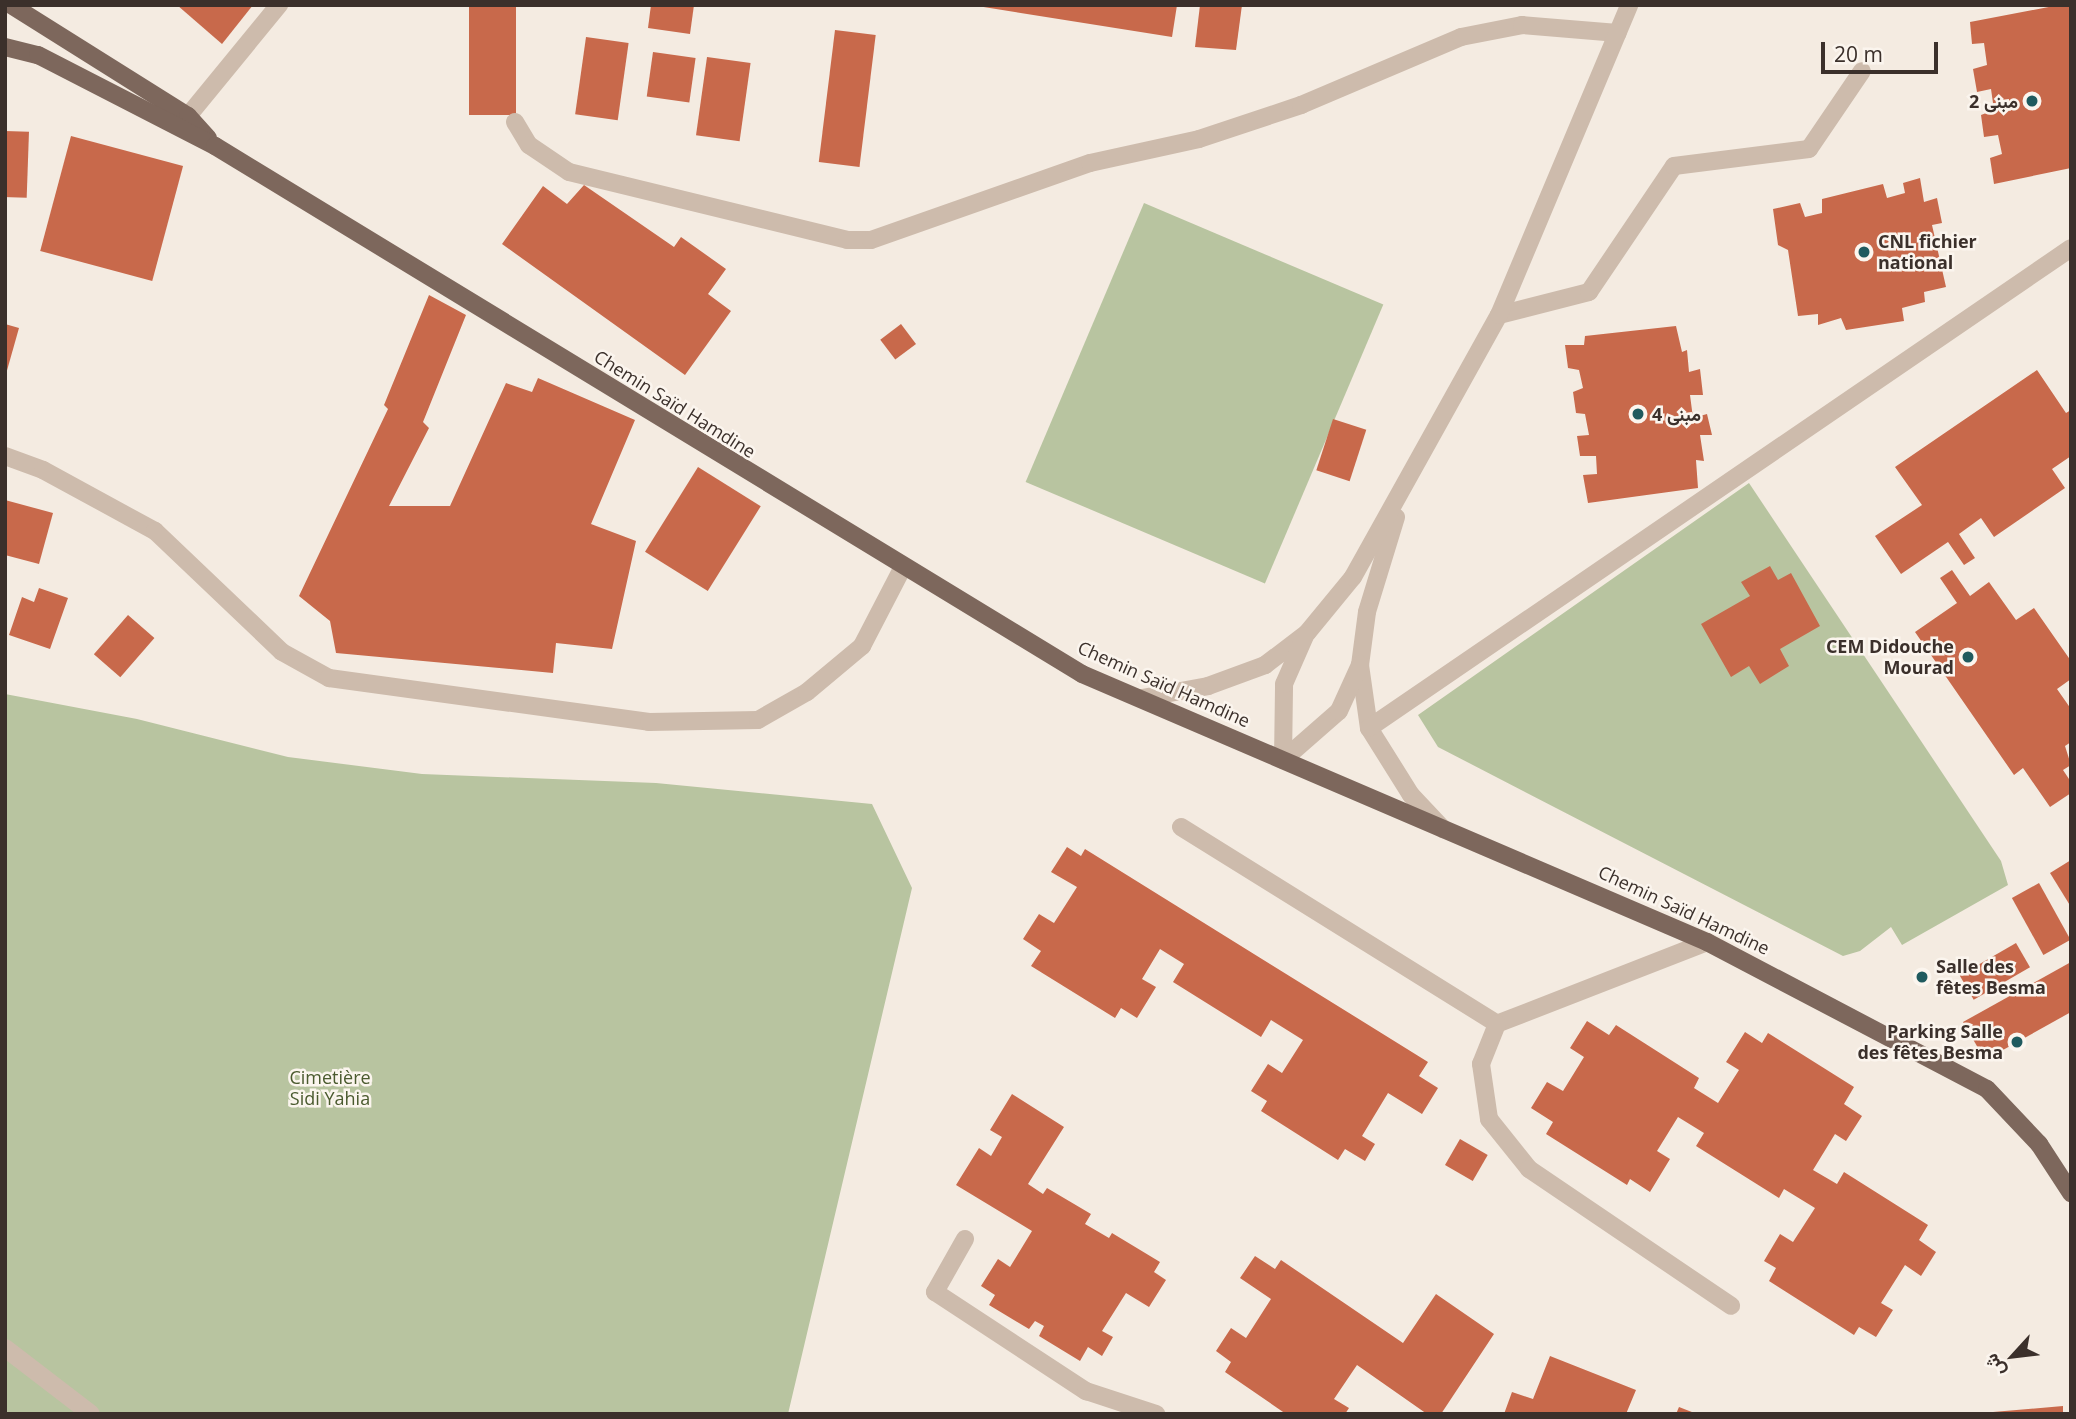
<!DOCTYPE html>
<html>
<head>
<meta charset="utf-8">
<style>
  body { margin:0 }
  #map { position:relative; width:2076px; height:1419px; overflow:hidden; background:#f4ebe1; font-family:"Open Sans",Vazirmatn,sans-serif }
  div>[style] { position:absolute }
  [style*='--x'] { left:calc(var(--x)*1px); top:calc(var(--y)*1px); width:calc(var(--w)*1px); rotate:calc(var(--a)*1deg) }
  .green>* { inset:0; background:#b8c4a0; transform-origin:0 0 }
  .building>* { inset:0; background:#c8694b; transform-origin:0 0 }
  .minor>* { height:18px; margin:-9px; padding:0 9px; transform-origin:9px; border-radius:9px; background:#cdbbac }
  .major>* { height:18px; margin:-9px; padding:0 9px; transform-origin:9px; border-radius:9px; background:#7d675c }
  .dots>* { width:19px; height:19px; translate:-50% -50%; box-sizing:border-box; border:4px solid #fbf5ee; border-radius:50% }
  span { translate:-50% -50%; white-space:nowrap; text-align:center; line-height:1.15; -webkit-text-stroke:5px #fbf5ee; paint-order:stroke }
  .poi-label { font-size:18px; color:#3b302b; font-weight:700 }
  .right { translate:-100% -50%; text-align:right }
  .left { translate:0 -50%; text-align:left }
  .street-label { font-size:18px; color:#3b302b }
  .park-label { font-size:18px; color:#4a5a2e }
  .frame { position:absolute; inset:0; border:7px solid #3b302b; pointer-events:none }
  .north { position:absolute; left:1978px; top:1321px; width:70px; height:70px; -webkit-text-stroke:5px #fbf5ee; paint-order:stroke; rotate:243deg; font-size:19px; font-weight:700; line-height:28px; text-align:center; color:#3b302b }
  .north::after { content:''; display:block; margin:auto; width:24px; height:32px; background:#3b302b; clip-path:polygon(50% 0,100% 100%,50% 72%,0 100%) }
  .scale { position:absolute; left:1821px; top:42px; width:117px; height:32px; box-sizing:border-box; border:4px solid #3b302b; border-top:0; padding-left:9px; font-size:21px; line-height:24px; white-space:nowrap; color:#3b302b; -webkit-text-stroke:5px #fbf5ee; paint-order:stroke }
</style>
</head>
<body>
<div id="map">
  <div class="green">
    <div style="left:1144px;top:203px;width:260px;height:303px;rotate:23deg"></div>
    <div style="clip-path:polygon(1749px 483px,2001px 861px,2008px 885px,1902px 945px,1891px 927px,1860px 951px,1843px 956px,1438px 747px,1418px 715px)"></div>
    <div style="clip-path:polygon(5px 694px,137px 719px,288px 757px,422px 774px,656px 783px,872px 804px,912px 888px,788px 1414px,5px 1414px)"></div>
  </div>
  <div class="building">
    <div style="clip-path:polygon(177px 5px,253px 5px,222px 44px)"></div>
    <div style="left:469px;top:5px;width:47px;height:110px"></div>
    <div style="clip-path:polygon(651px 5px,694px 5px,690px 34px,648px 28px)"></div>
    <div style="clip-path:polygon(971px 5px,1177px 5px,1172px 37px)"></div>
    <div style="clip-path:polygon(1200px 5px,1242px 5px,1236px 50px,1195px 47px)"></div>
    <div style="clip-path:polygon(2059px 5px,2071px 5px,2071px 168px,1994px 184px,1990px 158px,2002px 154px,1998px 135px,1984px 137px,1981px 115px,1994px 110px,1991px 89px,1977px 92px,1973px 69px,1987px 65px,1984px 43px,1972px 44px,1970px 22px)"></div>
    <div style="left:835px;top:30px;width:41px;height:133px;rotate:7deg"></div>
    <div style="left:586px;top:37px;width:43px;height:78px;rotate:8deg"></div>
    <div style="left:653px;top:52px;width:43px;height:45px;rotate:8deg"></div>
    <div style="left:707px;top:57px;width:44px;height:79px;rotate:8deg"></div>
    <div style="left:5px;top:131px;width:24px;height:66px;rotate:2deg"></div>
    <div style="left:71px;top:136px;width:116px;height:119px;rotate:15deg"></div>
    <div style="clip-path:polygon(1920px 178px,1924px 202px,1937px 198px,1942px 223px,1932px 225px,1946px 287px,1924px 292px,1925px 302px,1902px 308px,1904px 321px,1846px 330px,1841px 318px,1818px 325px,1818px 314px,1798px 316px,1788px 250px,1778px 245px,1773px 209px,1800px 203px,1805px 217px,1822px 213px,1822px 199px,1883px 184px,1887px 198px,1905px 193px,1903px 183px)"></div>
    <div style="clip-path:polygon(584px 185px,674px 247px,681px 237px,726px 269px,708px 294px,731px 311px,685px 375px,502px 244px,543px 186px,567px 204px)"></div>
    <div style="clip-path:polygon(429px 295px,466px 315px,423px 422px,429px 428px,389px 506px,450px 506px,506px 383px,532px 392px,538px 378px,635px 420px,591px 524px,636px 541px,612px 649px,556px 643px,553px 673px,336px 653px,330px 621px,299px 596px,388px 409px,384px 405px)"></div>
    <div style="clip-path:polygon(5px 324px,19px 328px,6px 374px,5px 374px)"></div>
    <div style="left:901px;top:324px;width:25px;height:26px;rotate:53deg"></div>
    <div style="clip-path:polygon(1676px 326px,1682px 352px,1687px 350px,1689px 372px,1700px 369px,1703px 395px,1690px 395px,1693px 418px,1707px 414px,1712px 435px,1700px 435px,1704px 461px,1696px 460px,1698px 488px,1588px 503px,1583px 475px,1597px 474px,1596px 456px,1580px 456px,1577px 436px,1589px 435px,1585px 414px,1576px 413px,1573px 392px,1583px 388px,1579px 370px,1568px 368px,1565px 345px,1584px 345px,1585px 336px)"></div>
    <div style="clip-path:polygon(2037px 370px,2066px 413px,2071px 410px,2071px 456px,2052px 469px,2065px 488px,1994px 537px,1981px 518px,1959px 534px,1975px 558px,1964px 565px,1948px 542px,1901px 574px,1875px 536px,1922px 505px,1895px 467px)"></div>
    <div style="left:1333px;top:419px;width:35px;height:54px;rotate:18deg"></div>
    <div style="left:698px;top:467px;width:74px;height:100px;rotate:32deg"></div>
    <div style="clip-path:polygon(5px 500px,53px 513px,39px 564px,5px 555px)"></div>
    <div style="clip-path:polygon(1770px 566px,1778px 580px,1791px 573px,1820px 626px,1780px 649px,1789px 666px,1760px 684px,1749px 666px,1731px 677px,1701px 624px,1750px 596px,1741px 582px)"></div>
    <div style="clip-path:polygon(1952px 570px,1970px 596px,1989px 582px,2016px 620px,2034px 608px,2071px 661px,2071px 679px,2057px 689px,2071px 709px,2071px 742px,2065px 746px,2071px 765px,2063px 770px,2071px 782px,2071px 793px,2050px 807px,2023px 768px,2014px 775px,1915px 632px,1957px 603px,1940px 578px)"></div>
    <div style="clip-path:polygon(39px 588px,68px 598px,50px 649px,9px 635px,22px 597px,34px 602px)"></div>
    <div style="left:128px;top:615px;width:35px;height:52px;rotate:41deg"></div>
    <div style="clip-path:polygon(1067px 847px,1081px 856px,1085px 849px,1428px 1062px,1419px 1076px,1438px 1088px,1422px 1114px,1388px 1093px,1362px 1136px,1375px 1144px,1365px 1161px,1345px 1149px,1338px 1160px,1261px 1111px,1267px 1101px,1251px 1091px,1268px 1064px,1282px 1073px,1303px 1040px,1271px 1020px,1261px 1037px,1173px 982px,1184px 964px,1160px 949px,1142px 979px,1156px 987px,1137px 1018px,1121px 1008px,1115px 1018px,1031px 966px,1041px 951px,1023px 939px,1039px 914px,1054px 923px,1077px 887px,1051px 872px)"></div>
    <div style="clip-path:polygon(2071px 860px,2071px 907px,2050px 873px)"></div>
    <div style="left:2039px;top:883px;width:65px;height:31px;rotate:61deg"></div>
    <div style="left:2016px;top:943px;width:28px;height:65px;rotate:60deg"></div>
    <div style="clip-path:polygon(2071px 962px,2071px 1012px,1985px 1060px,1963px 1022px)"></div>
    <div style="clip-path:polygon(1587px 1021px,1609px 1035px,1616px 1025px,1699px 1078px,1694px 1088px,1718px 1103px,1739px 1070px,1726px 1062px,1745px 1032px,1762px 1043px,1768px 1033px,1854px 1087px,1844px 1104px,1862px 1116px,1846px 1141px,1835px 1134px,1813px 1170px,1837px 1184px,1844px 1172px,1928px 1225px,1919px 1240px,1936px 1252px,1921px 1276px,1905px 1265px,1881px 1303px,1893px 1310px,1876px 1337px,1859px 1327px,1854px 1335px,1769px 1281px,1776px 1268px,1764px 1261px,1780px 1234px,1793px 1242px,1815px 1208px,1784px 1189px,1779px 1198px,1696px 1146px,1704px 1133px,1678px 1117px,1657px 1151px,1670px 1159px,1650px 1192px,1630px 1179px,1627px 1185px,1546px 1134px,1553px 1122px,1531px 1108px,1547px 1082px,1563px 1091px,1584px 1057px,1570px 1048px)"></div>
    <div style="clip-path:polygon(1012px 1094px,1064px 1127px,1028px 1184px,1043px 1194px,1047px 1188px,1091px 1214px,1085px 1224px,1109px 1238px,1112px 1233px,1160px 1262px,1154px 1272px,1166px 1280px,1149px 1307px,1126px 1293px,1102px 1331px,1113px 1337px,1102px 1356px,1088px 1347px,1080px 1361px,1039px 1336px,1044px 1326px,1035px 1321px,1029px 1329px,989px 1305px,995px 1295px,981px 1286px,998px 1259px,1010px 1267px,1032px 1231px,956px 1185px,979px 1148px,991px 1156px,1002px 1137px,990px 1130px)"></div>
    <div style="left:1460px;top:1139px;width:32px;height:30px;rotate:30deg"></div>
    <div style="clip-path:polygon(1255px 1256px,1275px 1269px,1281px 1260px,1403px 1343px,1436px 1294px,1494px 1334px,1441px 1414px,1427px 1414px,1357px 1365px,1334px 1399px,1349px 1408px,1345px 1414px,1286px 1414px,1225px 1372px,1231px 1362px,1216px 1351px,1231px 1328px,1246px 1338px,1271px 1299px,1240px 1278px)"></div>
    <div style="clip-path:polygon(1550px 1356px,1636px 1390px,1626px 1414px,1504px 1414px,1512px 1392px,1533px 1399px)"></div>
    <div style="clip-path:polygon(2063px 1406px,2063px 1414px,1993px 1414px,1993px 1412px)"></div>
    <div style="clip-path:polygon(1679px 1407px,1697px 1414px,1676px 1414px)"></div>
  </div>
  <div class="minor">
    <div style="--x:188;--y:116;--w:144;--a:-50.7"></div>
    <div style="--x:515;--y:122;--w:27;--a:59"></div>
    <div style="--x:529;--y:145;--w:48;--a:34"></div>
    <div style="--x:569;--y:172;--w:286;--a:13.7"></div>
    <div style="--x:847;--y:240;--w:24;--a:0"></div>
    <div style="--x:871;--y:240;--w:232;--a:-19.4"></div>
    <div style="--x:1090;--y:163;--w:112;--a:-12.4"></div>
    <div style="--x:1199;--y:139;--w:108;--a:-18.4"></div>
    <div style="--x:1301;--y:105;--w:174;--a:-23"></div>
    <div style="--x:1461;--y:37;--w:62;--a:-11.1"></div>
    <div style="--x:1522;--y:25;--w:96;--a:4.8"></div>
    <div style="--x:1499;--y:315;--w:93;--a:-14.3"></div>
    <div style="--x:1589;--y:292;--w:152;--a:-56"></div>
    <div style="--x:1674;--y:166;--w:136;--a:-7.2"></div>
    <div style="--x:1809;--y:149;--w:94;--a:-55.8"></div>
    <div style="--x:5;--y:456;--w:40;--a:20.2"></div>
    <div style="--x:43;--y:470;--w:128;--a:28.6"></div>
    <div style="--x:155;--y:531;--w:175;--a:43.6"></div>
    <div style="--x:282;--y:652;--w:54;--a:29"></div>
    <div style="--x:329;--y:678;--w:323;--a:7.8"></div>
    <div style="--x:649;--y:722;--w:109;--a:-1.1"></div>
    <div style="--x:758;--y:720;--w:56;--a:-29.7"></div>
    <div style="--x:807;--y:692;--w:72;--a:-39.9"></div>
    <div style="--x:862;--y:646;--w:89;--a:-62.6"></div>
    <div style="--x:1396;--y:517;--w:99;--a:107"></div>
    <div style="--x:1367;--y:612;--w:53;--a:97.5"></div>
    <div style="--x:1360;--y:665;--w:64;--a:81.9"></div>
    <div style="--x:1369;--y:728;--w:79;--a:57.9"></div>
    <div style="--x:1411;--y:795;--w:47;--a:46.7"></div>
    <div style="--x:1142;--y:698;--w:67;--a:-10.3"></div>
    <div style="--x:1208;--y:686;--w:61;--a:-20.2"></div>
    <div style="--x:1265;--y:665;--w:53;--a:-37.3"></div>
    <div style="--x:1307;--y:633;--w:72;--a:-50.6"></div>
    <div style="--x:1353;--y:577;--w:300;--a:-60.9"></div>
    <div style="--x:1499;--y:315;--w:336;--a:-67.2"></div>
    <div style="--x:1369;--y:728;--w:850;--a:-34.36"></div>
    <div style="--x:1283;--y:760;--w:76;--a:-89.2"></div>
    <div style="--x:1284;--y:684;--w:52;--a:-66.4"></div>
    <div style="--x:1283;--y:760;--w:74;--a:-41.2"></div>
    <div style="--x:1339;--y:711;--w:51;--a:-65.5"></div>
    <div style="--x:1181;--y:827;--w:372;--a:31.9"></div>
    <div style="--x:1707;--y:942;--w:225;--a:158.7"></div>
    <div style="--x:1497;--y:1024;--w:43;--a:111.8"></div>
    <div style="--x:1481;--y:1064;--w:56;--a:81.7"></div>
    <div style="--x:1489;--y:1119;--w:64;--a:51.3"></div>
    <div style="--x:1529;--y:1169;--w:244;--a:34.1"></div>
    <div style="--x:965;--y:1239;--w:61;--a:119.5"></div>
    <div style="--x:935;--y:1292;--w:181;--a:33.3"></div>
    <div style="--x:1086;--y:1391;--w:74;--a:18.2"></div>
    <div style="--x:5;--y:1348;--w:108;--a:37.5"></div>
  </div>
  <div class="major">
    <div style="--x:11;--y:5;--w:209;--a:32.1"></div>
    <div style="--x:188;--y:116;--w:30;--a:48"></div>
    <div style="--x:5;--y:47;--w:34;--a:14"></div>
    <div style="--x:38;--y:55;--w:199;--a:27.2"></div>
    <div style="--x:215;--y:146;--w:1015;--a:31.34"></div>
    <div style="--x:1082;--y:674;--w:680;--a:23.21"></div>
    <div style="--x:1707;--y:942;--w:316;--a:27.7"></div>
    <div style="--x:1987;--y:1089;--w:76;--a:46.6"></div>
    <div style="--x:2039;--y:1144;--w:59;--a:56.9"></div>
  </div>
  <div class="dots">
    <div style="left:2032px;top:101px;background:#1f5a5e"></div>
    <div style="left:1864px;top:252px;background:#1f5a5e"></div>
    <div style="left:1638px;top:414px;background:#1f5a5e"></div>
    <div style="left:1968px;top:657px;background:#1f5a5e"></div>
    <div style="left:1922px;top:977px;background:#1f5a5e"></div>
    <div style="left:2017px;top:1042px;background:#1f5a5e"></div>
  </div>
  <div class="poi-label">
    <span class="right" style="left:2018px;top:101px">مبنى 2</span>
    <span class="left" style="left:1878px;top:252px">CNL fichier<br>national</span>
    <span class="left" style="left:1652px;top:414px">مبنى 4</span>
    <span class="right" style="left:1954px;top:657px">CEM Didouche<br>Mourad</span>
    <span class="left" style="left:1936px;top:977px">Salle des<br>fêtes Besma</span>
    <span class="right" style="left:2003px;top:1042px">Parking Salle<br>des fêtes Besma</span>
  </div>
  <div class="street-label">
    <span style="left:675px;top:404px;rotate:32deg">Chemin Saïd Hamdine</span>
    <span style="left:1164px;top:684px;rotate:24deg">Chemin Saïd Hamdine</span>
    <span style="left:1684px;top:910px;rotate:25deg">Chemin Saïd Hamdine</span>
  </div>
  <div class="park-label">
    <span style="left:330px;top:1088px">Cimetière<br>Sidi Yahia</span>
  </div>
  <div class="frame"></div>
  <div class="north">ش</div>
  <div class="scale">20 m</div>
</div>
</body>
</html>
